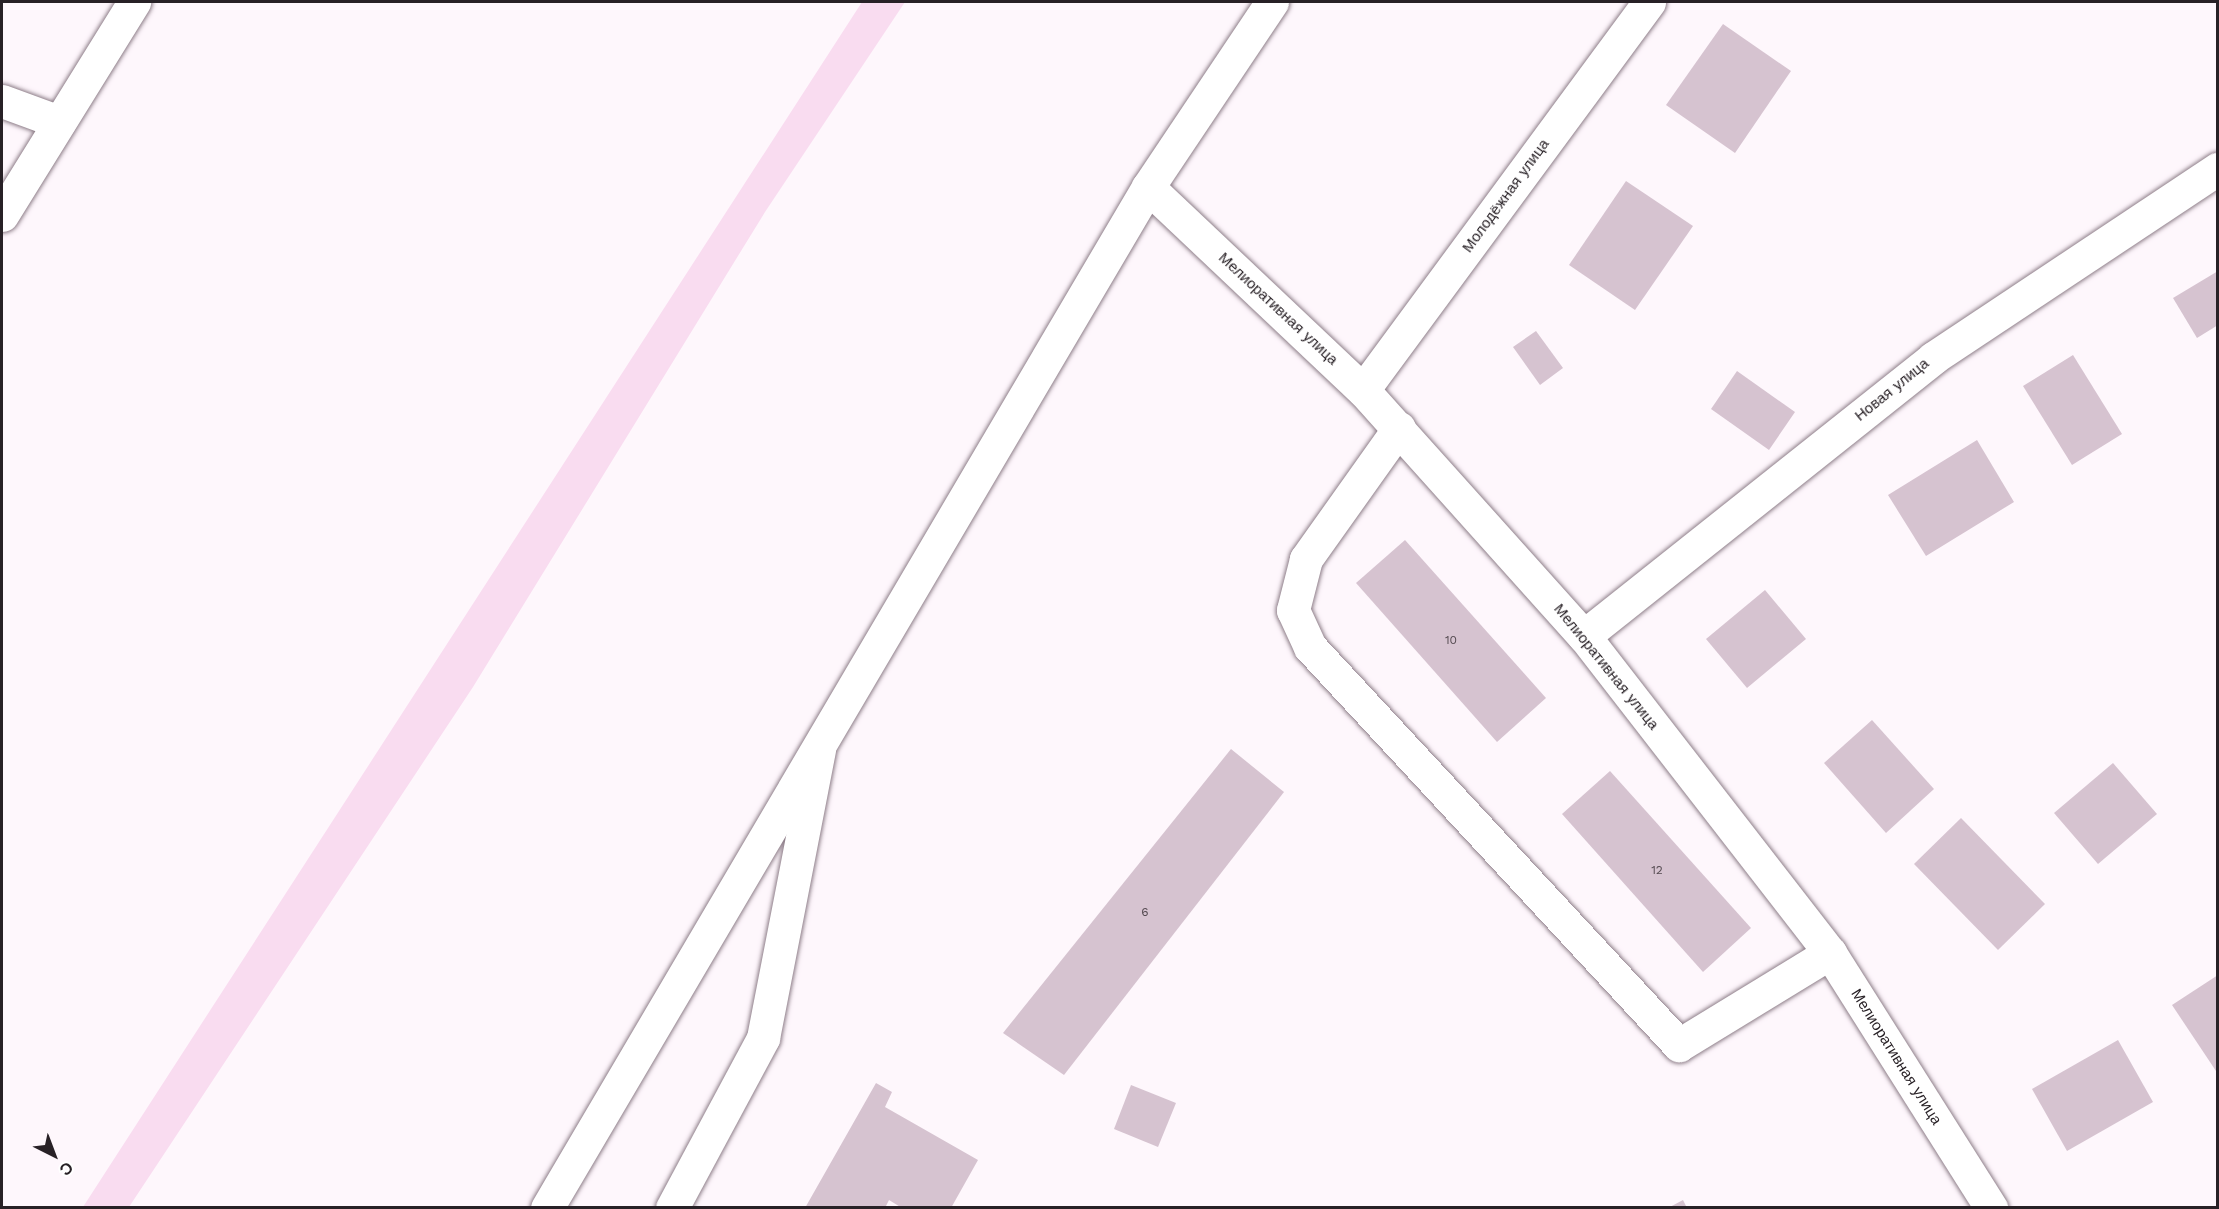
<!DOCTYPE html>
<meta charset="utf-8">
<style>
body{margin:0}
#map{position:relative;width:2219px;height:1209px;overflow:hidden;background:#fef7fc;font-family:"Work Sans",sans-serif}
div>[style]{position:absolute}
.green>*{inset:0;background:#f9dcf0}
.building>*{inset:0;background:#d6c3d0}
.roads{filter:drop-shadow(0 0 2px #8e7e89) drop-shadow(0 0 2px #8e7e89)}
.minor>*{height:33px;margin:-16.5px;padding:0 16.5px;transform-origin:16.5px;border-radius:16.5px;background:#fff}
.major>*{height:33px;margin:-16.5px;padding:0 16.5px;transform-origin:16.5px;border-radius:16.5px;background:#fff}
span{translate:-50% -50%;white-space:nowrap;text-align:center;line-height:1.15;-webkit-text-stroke:5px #fff;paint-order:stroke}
.number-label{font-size:12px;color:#544a50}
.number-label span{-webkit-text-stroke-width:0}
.street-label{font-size:15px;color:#282126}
.frame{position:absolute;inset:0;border:3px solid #282126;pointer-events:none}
.north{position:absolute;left:24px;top:1125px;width:60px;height:60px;-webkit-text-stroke:4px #fff;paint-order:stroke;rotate:138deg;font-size:16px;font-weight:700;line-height:24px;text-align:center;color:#282126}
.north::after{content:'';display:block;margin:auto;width:21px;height:27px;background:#282126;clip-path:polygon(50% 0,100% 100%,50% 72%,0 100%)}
</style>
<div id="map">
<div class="green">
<i style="clip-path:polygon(862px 2px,905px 2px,765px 212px,473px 687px,129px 1207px,83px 1207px)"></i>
</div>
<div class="building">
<i style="clip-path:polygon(1723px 24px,1791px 71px,1735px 153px,1666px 105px)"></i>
<i style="clip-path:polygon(1626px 181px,1693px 226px,1635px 310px,1569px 265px)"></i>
<i style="clip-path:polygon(2218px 271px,2218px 325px,2197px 338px,2173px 298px)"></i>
<i style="clip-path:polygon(1536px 331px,1563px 368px,1540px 385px,1513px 347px)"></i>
<i style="clip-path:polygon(2073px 355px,2122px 434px,2072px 465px,2023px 386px)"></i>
<i style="clip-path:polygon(1737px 371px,1795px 412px,1769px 450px,1711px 409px)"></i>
<i style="clip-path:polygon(1977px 440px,2014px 502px,1926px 556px,1888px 495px)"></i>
<i style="clip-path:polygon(1405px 540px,1546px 698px,1497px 742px,1356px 583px)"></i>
<i style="clip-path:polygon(1765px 590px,1806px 639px,1747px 688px,1706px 639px)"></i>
<i style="clip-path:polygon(1872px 720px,1934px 789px,1886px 833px,1824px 763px)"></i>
<i style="clip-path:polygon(1231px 749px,1284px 792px,1064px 1075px,1003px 1033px)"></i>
<i style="clip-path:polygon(2113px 763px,2157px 814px,2098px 864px,2054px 813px)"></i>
<i style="clip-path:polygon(1610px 771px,1751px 928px,1703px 972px,1562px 814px)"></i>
<i style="clip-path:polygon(1961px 818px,2045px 904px,1998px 950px,1914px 864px)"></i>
<i style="clip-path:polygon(2218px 975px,2218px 1070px,2216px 1071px,2172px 1005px)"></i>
<i style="clip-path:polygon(2118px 1040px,2153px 1102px,2067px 1151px,2032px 1089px)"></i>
<i style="clip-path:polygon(876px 1083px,892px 1092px,885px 1107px,978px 1160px,951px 1208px,902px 1208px,889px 1200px,885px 1208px,805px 1208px)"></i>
<i style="clip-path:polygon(1131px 1085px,1176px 1103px,1158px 1147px,1114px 1129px)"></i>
<i style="clip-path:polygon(1683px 1200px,1687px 1208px,1668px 1208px)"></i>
</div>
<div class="roads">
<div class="minor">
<i style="left:2px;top:101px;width:61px;rotate:20.2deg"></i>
<i style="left:1148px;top:187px;width:296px;rotate:43.4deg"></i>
<i style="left:1363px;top:390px;width:331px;rotate:48.1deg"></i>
<i style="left:1584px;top:636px;width:401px;rotate:52.2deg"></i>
<i style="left:1830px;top:953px;width:302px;rotate:57.7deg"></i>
<i style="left:2px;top:215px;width:251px;rotate:-58.2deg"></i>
<i style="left:1363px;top:390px;width:482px;rotate:-53.6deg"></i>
<i style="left:1399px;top:428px;width:161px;rotate:125.4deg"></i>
<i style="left:1306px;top:559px;width:53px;rotate:104.3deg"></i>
<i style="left:1293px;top:610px;width:41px;rotate:65.3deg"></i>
<i style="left:1310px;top:647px;width:543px;rotate:47.17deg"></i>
<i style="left:1679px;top:1045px;width:177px;rotate:-31.4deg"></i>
<i style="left:1584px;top:636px;width:446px;rotate:-38.5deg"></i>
<i style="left:1933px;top:358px;width:342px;rotate:-33.6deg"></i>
<i style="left:672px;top:1208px;width:193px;rotate:-61.8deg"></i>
<i style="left:763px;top:1038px;width:294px;rotate:-79deg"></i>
</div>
<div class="major">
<i style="left:547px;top:1208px;width:1185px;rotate:-59.52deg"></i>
<i style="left:1148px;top:187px;width:223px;rotate:-56.2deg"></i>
</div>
</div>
<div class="number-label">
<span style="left:1451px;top:641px">10</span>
<span style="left:1657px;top:871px">12</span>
<span style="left:1145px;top:913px">6</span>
</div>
<div class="street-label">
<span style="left:1506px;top:196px;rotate:-54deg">Молодёжная улица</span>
<span style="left:1278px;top:309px;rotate:43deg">Мелиоративная улица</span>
<span style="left:1892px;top:390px;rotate:-39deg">Новая улица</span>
<span style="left:1606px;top:667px;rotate:51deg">Мелиоративная улица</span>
<span style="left:1896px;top:1057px;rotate:58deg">Мелиоративная улица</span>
</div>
<div class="frame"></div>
<div class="north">С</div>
</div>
